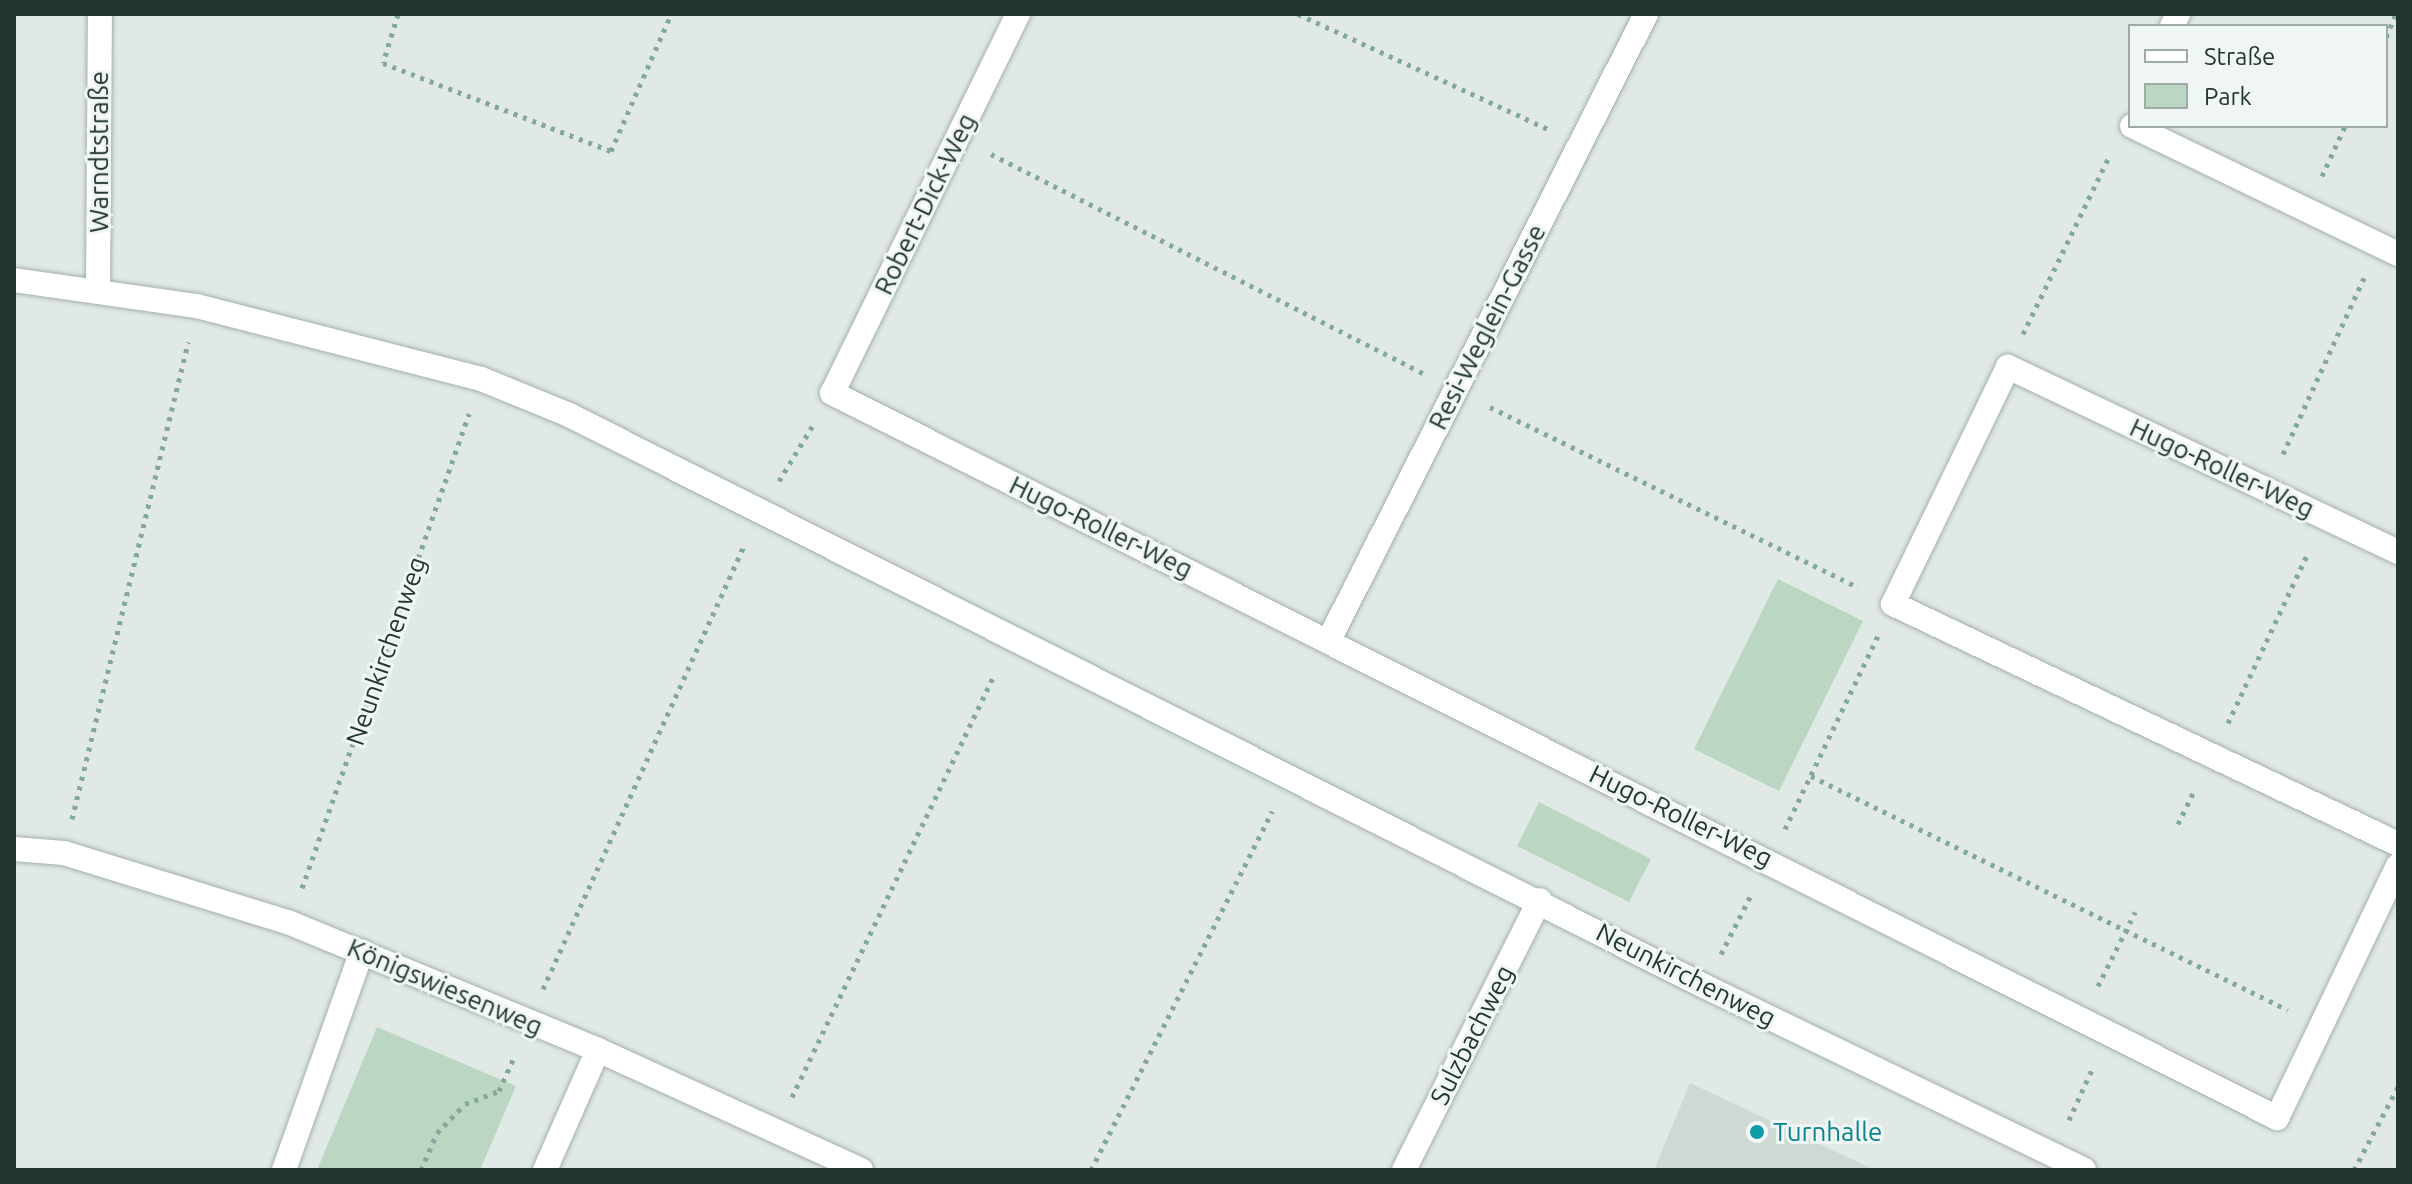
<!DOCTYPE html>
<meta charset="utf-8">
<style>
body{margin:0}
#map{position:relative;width:2412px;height:1184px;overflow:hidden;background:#e0e9e5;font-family:Ubuntu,sans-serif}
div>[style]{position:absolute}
.built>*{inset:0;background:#ced8d4}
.green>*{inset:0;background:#bbd7c3}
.path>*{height:5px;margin-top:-2.5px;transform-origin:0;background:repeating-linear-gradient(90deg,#84a89e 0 4px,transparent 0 10px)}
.roads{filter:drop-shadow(0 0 2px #a4b0ac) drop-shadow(0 0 2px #a4b0ac)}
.minor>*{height:24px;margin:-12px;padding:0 12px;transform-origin:12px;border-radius:12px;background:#fff}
.dots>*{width:22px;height:22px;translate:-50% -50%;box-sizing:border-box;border:4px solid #f0f6f3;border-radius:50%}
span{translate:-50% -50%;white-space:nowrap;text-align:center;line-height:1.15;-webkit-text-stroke:6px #f0f6f3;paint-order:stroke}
.street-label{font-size:26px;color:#233732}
.culture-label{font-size:26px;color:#0d838f}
.left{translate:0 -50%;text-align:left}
.frame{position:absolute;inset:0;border:16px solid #233732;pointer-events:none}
.legend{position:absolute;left:2128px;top:24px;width:260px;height:104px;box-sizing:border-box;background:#f0f6f3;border:2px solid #9eaaa6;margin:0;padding:10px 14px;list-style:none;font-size:24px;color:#233732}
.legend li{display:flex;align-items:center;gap:16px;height:40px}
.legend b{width:40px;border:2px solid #9eaaa6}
</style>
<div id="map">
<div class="built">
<i style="clip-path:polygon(1690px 1083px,1875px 1170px,1654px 1170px)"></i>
</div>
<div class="green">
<i style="clip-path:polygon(1778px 579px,1863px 621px,1779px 791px,1694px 749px)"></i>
<i style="clip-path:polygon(1539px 802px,1651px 859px,1629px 902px,1517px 846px)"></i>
<i style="clip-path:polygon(377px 1027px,516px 1086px,480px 1170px,317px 1170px)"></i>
</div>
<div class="path">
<i style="left:398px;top:14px;width:51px;rotate:107deg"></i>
<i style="left:383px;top:63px;width:244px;rotate:21.1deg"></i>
<i style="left:611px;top:151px;width:150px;rotate:-66.3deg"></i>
<i style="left:1298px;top:14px;width:275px;rotate:24.7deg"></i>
<i style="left:2386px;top:37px;width:25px;rotate:-67deg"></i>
<i style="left:991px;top:154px;width:486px;rotate:26.9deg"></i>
<i style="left:2322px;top:176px;width:55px;rotate:-65.3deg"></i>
<i style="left:2023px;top:334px;width:199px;rotate:-64.1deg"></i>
<i style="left:1490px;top:407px;width:410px;rotate:26.1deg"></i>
<i style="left:2283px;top:454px;width:194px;rotate:-65.3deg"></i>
<i style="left:779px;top:481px;width:66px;rotate:-58.7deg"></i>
<i style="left:2228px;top:723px;width:190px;rotate:-64.8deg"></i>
<i style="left:1811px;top:776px;width:531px;rotate:26.13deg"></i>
<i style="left:72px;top:819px;width:491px;rotate:-76.3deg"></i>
<i style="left:2178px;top:824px;width:39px;rotate:-64deg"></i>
<i style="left:1785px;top:829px;width:214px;rotate:-64.3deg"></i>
<i style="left:302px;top:888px;width:503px;rotate:-70.59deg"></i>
<i style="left:1721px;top:954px;width:66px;rotate:-63deg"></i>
<i style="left:2098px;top:986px;width:83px;rotate:-63.4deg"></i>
<i style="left:543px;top:989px;width:486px;rotate:-65.6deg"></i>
<i style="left:792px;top:1097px;width:470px;rotate:-64.4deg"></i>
<i style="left:2069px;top:1120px;width:58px;rotate:-65.6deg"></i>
<i style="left:421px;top:1170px;width:40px;rotate:-66.6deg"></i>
<i style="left:437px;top:1133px;width:40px;rotate:-46deg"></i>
<i style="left:465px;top:1104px;width:36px;rotate:-21deg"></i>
<i style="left:499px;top:1091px;width:37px;rotate:-66deg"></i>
<i style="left:1091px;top:1170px;width:402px;rotate:-63.2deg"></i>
<i style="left:2354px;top:1170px;width:94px;rotate:-62.1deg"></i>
</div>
<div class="roads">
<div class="minor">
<i style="left:1018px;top:14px;width:422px;rotate:116.1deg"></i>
<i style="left:832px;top:393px;width:1617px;rotate:26.64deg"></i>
<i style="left:2277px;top:1118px;width:280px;rotate:-64.4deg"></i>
<i style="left:2172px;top:26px;width:13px;rotate:-63deg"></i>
<i style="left:2132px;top:126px;width:295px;rotate:25.7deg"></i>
<i style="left:14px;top:280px;width:185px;rotate:8.1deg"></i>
<i style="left:197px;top:306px;width:293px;rotate:14.4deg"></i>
<i style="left:481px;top:379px;width:95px;rotate:22.2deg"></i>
<i style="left:569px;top:415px;width:1271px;rotate:26.71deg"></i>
<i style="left:1704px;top:986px;width:422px;rotate:25.8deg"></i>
<i style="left:98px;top:289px;width:275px;rotate:-89.6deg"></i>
<i style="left:2398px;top:552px;width:432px;rotate:-154.6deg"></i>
<i style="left:2008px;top:367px;width:263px;rotate:115.9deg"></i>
<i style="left:1893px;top:604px;width:559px;rotate:25.42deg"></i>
<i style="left:1329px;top:640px;width:702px;rotate:-63.14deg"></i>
<i style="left:14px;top:849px;width:50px;rotate:4.6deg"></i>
<i style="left:64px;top:853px;width:237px;rotate:17.2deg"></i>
<i style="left:290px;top:923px;width:333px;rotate:22.4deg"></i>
<i style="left:598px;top:1050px;width:289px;rotate:24.5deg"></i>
<i style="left:284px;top:1170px;width:232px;rotate:-70.4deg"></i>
<i style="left:545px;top:1170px;width:131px;rotate:-66.2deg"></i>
<i style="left:1404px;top:1170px;width:302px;rotate:-63.3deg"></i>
</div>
</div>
<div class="dots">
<i style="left:1757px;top:1132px;background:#0f9aa8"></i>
</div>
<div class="street-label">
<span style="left:99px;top:152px;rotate:-90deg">Warndtstraße</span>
<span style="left:925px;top:204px;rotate:-64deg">Robert-Dick-Weg</span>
<span style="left:1487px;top:327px;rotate:-63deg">Resi-Weglein-Gasse</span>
<span style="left:2222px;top:468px;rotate:25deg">Hugo-Roller-Weg</span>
<span style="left:1101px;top:527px;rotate:26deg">Hugo-Roller-Weg</span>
<span style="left:386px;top:651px;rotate:-71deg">Neunkirchenweg</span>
<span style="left:1681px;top:816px;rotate:26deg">Hugo-Roller-Weg</span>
<span style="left:1686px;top:975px;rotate:27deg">Neunkirchenweg</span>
<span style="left:445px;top:987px;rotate:23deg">Königswiesenweg</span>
<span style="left:1472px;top:1035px;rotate:-63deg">Sulzbachweg</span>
</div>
<div class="culture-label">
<span class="left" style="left:1773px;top:1132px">Turnhalle</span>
</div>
<div class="frame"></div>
<ul class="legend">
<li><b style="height:10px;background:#fff"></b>Straße</li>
<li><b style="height:22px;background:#bbd7c3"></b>Park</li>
</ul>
</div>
